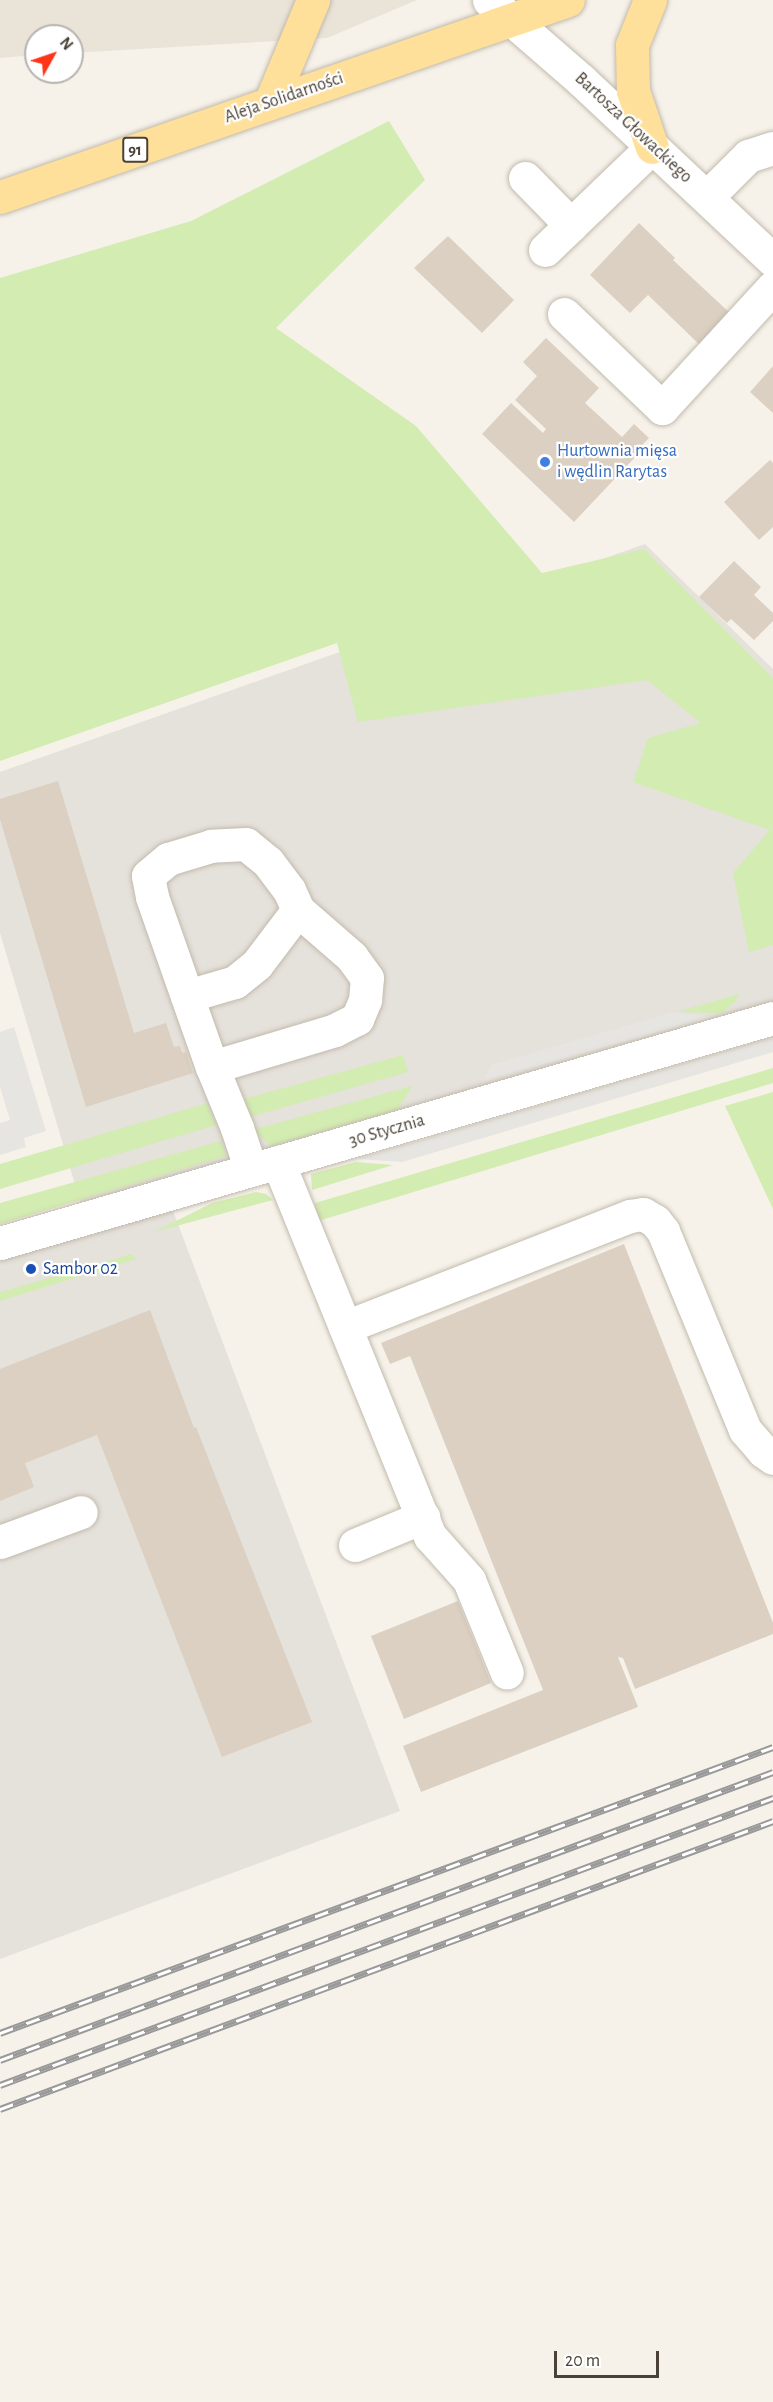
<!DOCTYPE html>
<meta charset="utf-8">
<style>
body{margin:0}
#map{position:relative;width:773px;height:2402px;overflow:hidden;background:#f6f2ea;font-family:"Alegreya Sans",sans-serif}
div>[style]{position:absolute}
.residential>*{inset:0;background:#eae4d8}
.industrial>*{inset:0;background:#e5e1db}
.green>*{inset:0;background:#d3ecb1}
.parking>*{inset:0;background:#e7e5e1}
.building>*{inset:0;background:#dbd0c1}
.roads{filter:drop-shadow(0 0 2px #c2baac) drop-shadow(0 0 2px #c2baac)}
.minor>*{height:33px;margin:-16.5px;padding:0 16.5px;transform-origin:16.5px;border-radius:16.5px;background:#fff}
.major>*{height:33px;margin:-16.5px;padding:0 16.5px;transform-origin:16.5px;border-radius:16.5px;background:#ffe09a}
.rail>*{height:7px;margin-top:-3.5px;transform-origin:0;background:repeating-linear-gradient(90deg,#fff 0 14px,#999 0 28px);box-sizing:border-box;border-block:2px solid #999}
.dots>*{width:16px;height:16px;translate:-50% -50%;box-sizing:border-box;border:3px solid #fff;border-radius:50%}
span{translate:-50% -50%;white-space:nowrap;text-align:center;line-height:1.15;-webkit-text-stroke:4.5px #fff;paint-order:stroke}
.shield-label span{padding:2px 4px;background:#fff;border:2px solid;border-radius:4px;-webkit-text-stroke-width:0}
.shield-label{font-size:16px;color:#4b4237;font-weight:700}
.street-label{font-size:18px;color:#4b4237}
.shop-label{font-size:18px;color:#366cbe}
.left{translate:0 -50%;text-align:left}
.transit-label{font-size:18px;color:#164399}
.north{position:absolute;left:24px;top:24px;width:60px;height:60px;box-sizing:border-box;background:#fff;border:2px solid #b7b3af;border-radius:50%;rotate:50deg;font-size:16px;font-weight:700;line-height:24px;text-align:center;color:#4b4237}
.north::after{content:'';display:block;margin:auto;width:21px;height:27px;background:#ff3518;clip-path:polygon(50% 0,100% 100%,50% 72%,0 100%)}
.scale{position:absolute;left:554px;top:2351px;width:105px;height:27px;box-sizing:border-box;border:3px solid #4b4237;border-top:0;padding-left:8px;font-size:18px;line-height:21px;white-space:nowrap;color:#4b4237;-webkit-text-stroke:4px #fff;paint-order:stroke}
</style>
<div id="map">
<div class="residential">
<i style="clip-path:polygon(0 0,417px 0,327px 38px,72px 53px,72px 36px,36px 36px,36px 55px,0 58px)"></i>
</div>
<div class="industrial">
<i style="clip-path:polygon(645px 544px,773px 669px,773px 1017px,167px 1195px,400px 1811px,0 1959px,0 1243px,85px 1218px,0 933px,0 772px)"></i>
</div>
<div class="green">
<i style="clip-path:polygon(389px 121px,425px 180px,276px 328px,416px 426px,542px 573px,644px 549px,773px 678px,773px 945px,749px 952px,733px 873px,770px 830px,633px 782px,648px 738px,701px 723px,647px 680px,358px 722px,337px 643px,0 761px,0 278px,191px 221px)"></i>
<i style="clip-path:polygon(739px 994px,736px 1001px,722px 1013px,677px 1012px)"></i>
<i style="clip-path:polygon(403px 1055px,408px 1072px,250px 1117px,244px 1099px)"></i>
<i style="clip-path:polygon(773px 1068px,773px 1083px,318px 1221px,315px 1203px)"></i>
<i style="clip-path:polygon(412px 1086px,398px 1110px,272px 1146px,252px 1130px)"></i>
<i style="clip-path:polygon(773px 1092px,773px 1209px,725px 1106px)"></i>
<i style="clip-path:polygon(208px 1103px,216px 1125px,0 1189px,0 1164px)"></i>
<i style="clip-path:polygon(221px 1141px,226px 1156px,0 1224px,0 1203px)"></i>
<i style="clip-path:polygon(356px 1162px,393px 1165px,312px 1190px,311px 1174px)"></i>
<i style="clip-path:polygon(256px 1192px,266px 1194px,273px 1200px,154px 1232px,212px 1203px)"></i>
<i style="clip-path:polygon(132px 1254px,136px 1259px,0 1301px,0 1292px)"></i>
</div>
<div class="parking">
<i style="clip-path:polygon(674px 1012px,714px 1017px,484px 1080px,491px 1065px)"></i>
<i style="clip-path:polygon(14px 1027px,46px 1131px,24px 1138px,26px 1147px,0 1155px,0 1123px,10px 1120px,0 1087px,0 1032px)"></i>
<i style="clip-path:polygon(773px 1037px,773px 1052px,402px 1162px,357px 1159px)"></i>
</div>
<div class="building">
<i style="clip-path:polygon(639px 223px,675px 258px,673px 260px,732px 315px,702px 347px,648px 295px,630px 313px,590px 275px)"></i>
<i style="clip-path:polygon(448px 236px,514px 300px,482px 333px,414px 268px)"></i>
<i style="clip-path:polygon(546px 338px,599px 388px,585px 403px,622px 437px,634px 424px,649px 438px,637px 450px,639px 453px,574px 522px,482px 434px,511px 403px,543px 433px,546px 429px,515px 400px,537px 376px,523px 362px)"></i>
<i style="clip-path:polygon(773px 366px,773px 413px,750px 392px)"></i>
<i style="clip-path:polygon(770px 460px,773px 463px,773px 527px,759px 540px,724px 502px)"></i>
<i style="clip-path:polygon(734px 561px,761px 587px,754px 595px,773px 613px,773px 621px,754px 640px,731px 619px,727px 623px,699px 597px)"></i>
<i style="clip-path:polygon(58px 781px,134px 1033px,166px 1023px,174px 1047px,180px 1046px,182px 1053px,186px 1052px,193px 1073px,86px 1107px,0 819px,0 799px)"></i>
<i style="clip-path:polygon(624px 1244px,764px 1600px,773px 1623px,773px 1634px,635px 1689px,623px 1658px,618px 1657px,638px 1707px,421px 1792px,403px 1746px,543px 1690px,410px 1356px,390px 1364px,381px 1343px)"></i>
<i style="clip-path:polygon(150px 1310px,194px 1428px,196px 1427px,312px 1722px,222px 1757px,97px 1435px,25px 1463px,34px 1487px,0 1501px,0 1369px)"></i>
<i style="clip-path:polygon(458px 1601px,491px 1683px,404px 1719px,371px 1636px)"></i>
</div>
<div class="roads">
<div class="minor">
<i style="left:489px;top:0;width:122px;rotate:41deg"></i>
<i style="left:581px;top:80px;width:263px;rotate:43.2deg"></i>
<i style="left:525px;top:178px;width:66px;rotate:45.6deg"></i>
<i style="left:707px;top:197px;width:58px;rotate:-45deg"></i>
<i style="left:748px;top:156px;width:26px;rotate:-18deg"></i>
<i style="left:545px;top:250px;width:149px;rotate:-43.9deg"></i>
<i style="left:564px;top:314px;width:136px;rotate:43.8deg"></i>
<i style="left:662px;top:408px;width:164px;rotate:-47.5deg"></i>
<i style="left:187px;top:996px;width:50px;rotate:-16.3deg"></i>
<i style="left:235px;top:982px;width:28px;rotate:-39deg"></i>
<i style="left:257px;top:964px;width:68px;rotate:-52.8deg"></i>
<i style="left:298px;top:910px;width:22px;rotate:-114deg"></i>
<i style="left:289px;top:890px;width:35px;rotate:-127deg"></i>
<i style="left:268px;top:862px;width:28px;rotate:-141deg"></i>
<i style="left:246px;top:844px;width:35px;rotate:177deg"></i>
<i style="left:211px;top:846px;width:45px;rotate:163.2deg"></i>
<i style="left:168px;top:859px;width:26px;rotate:140deg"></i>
<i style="left:148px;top:876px;width:21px;rotate:79deg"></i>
<i style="left:152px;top:897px;width:180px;rotate:70.6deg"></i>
<i style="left:212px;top:1067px;width:66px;rotate:67.7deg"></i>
<i style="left:237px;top:1128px;width:44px;rotate:71.6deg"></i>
<i style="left:212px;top:1067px;width:128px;rotate:-16.7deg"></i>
<i style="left:335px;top:1030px;width:25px;rotate:-27deg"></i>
<i style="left:357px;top:1019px;width:21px;rotate:-67deg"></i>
<i style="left:365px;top:1000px;width:22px;rotate:-85deg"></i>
<i style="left:367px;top:978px;width:26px;rotate:-126deg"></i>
<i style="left:352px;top:957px;width:72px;rotate:-139deg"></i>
<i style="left:278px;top:1162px;width:404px;rotate:67.9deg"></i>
<i style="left:430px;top:1536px;width:59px;rotate:48.4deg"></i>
<i style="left:469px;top:1580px;width:100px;rotate:67.8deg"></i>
<i style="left:0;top:1243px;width:805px;rotate:-16.23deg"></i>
<i style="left:345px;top:1327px;width:306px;rotate:-21.3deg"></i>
<i style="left:630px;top:1216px;width:13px;rotate:-9deg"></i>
<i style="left:643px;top:1214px;width:14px;rotate:30deg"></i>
<i style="left:655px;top:1221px;width:13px;rotate:51deg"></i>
<i style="left:663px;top:1231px;width:215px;rotate:67.6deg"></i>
<i style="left:745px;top:1430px;width:28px;rotate:49deg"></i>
<i style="left:763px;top:1451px;width:12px;rotate:35deg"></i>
<i style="left:0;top:1542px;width:86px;rotate:-20.3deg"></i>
<i style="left:355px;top:1545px;width:74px;rotate:-22.4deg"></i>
</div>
<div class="major">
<i style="left:650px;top:0;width:48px;rotate:111.8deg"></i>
<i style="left:632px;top:45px;width:46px;rotate:88.8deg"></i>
<i style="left:633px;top:91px;width:59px;rotate:71.3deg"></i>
<i style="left:270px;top:103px;width:112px;rotate:-67.3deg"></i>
<i style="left:0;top:197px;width:601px;rotate:-19.13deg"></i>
</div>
</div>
<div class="rail">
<i style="left:0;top:2033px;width:824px;rotate:-20.3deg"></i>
<i style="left:0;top:2060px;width:825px;rotate:-20.43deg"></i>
<i style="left:0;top:2085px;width:825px;rotate:-20.37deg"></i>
<i style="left:0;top:2109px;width:825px;rotate:-20.43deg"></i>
</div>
<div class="dots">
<i style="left:545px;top:462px;background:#3f7fe0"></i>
<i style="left:31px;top:1269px;background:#1a4fb4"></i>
</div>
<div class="shield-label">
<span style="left:135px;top:150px">91</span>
</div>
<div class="street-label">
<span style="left:284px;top:98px;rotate:-19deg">Aleja Solidarności</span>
<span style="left:633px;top:128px;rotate:43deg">Bartosza Głowackiego</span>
<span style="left:387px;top:1131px;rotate:-16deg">30 Stycznia</span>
</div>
<div class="shop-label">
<span class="left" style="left:557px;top:462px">Hurtownia mięsa<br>i wędlin Rarytas</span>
</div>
<div class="transit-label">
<span class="left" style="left:43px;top:1269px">Sambor 02</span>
</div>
<div class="north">N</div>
<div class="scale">20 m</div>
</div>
